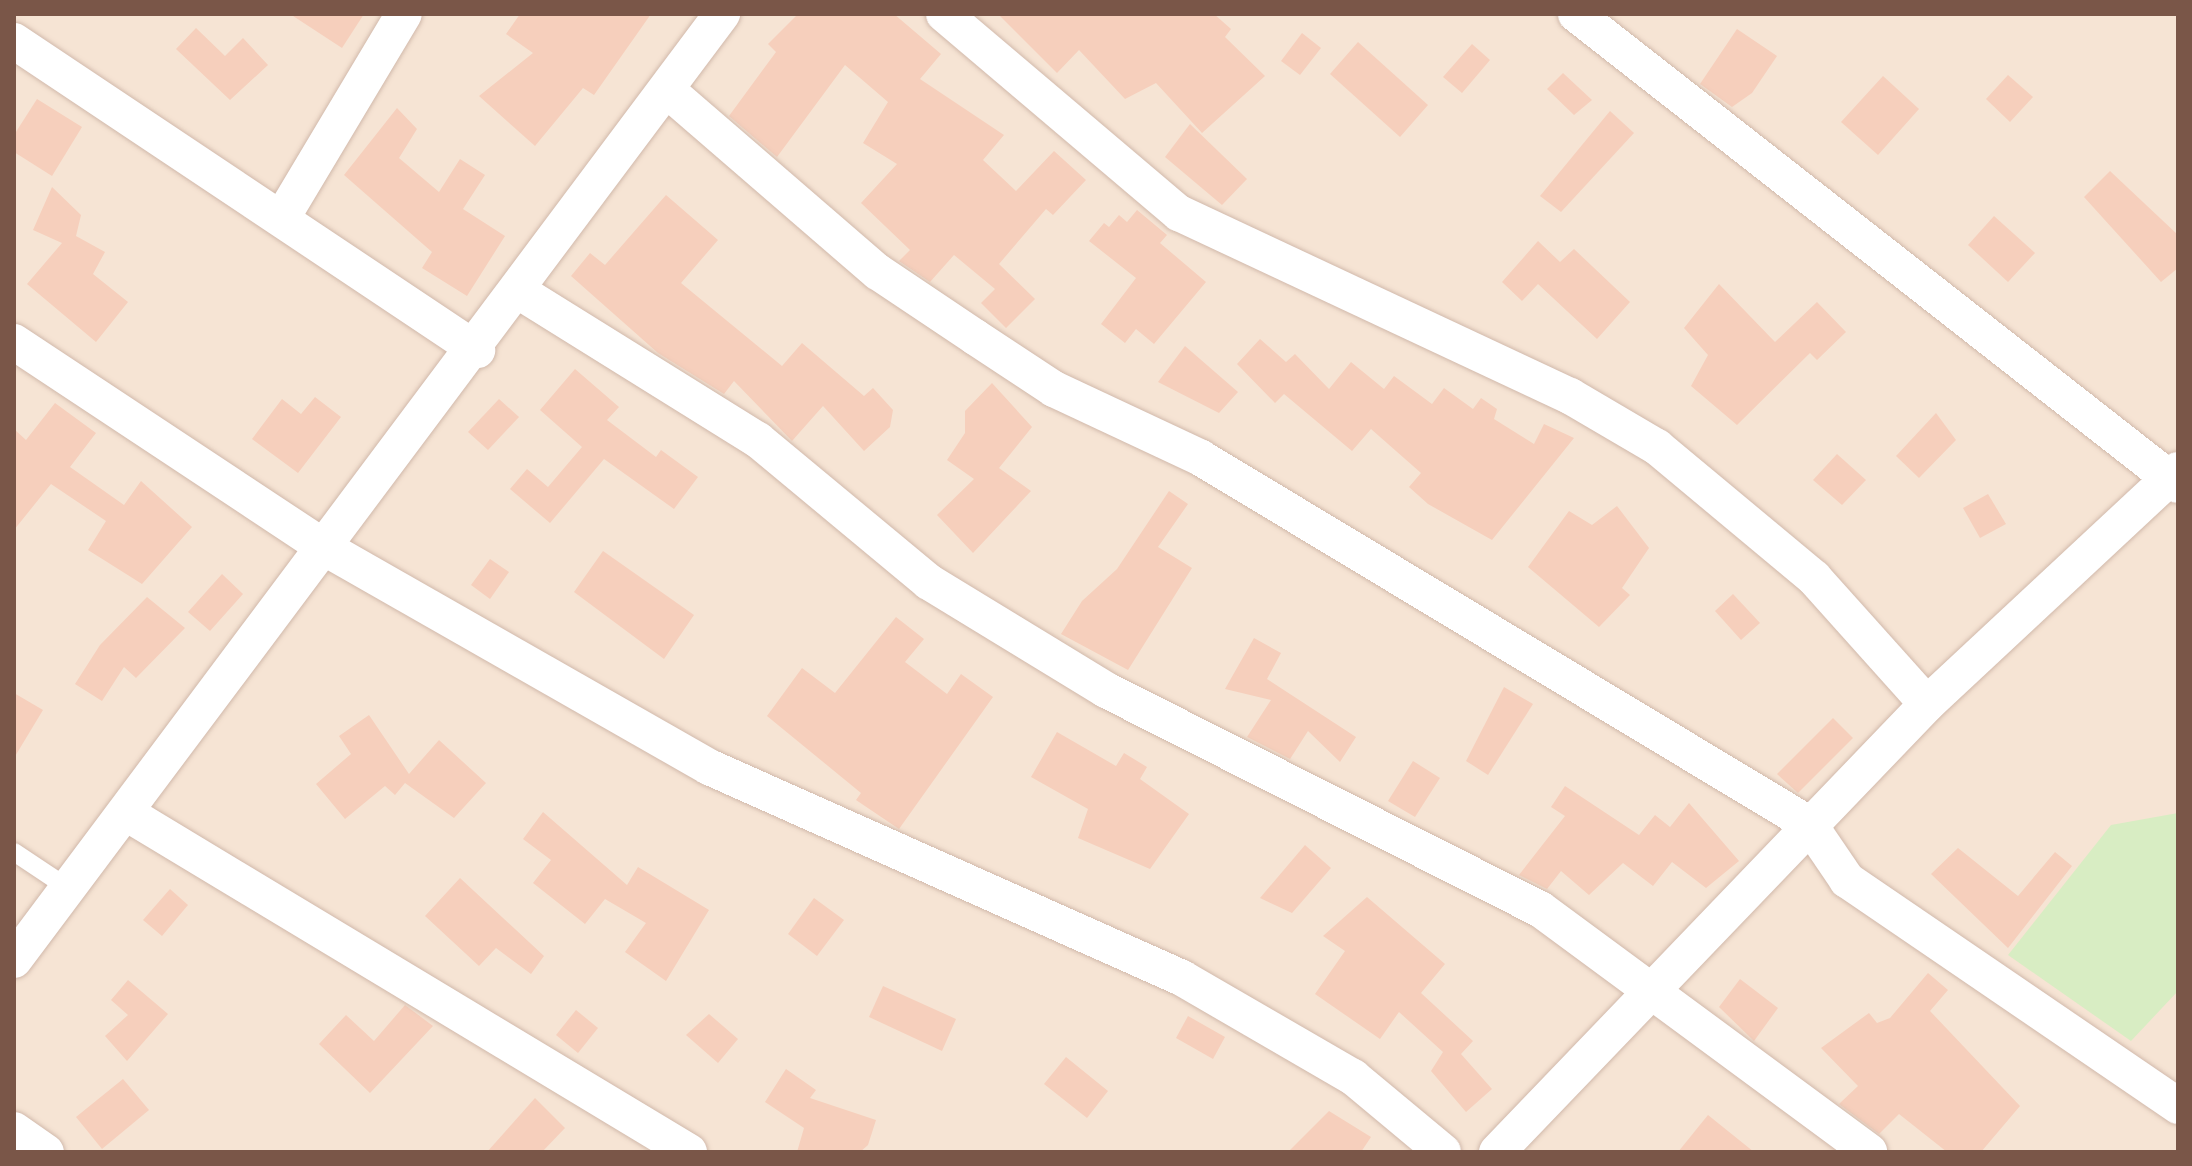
<!DOCTYPE html>
<style>
body{margin:0}
#map{position:relative;width:2192px;height:1166px;overflow:hidden;background:#fef3e7;font-family:"Sofia Sans Condensed",sans-serif}
div>[style]{position:absolute}
.residential>*{inset:0;background:#f6e4d4}
.green>*{inset:0;background:#d8edc3}
.building>*{inset:0;background:#f6cfbc}
.roads{filter:drop-shadow(0 0 2px #d1b9ab) drop-shadow(0 0 2px #d1b9ab)}
.lane>*{height:18px;margin:-9px;padding:0 9px;transform-origin:9px;border-radius:9px;background:#fff}
.street>*{height:36px;margin:-18px;padding:0 18px;transform-origin:18px;border-radius:18px;background:#fff}
span{translate:-50% -50%;white-space:nowrap;text-align:center;line-height:1.15;-webkit-text-stroke:6px #fff7ef;paint-order:stroke}
.frame{position:absolute;inset:0;border:16px solid #7a5648;pointer-events:none}
</style>
<div id="map">
<div class="residential">
<i style="clip-path:polygon(14px 14px,2178px 14px,2178px 1152px,14px 1152px)"></i>
</div>
<div class="green">
<i style="clip-path:polygon(2178px 813px,2178px 991px,2131px 1041px,2008px 955px,2111px 825px)"></i>
</div>
<div class="building">
<i style="clip-path:polygon(290px 14px,364px 14px,342px 48px)"></i>
<i style="clip-path:polygon(520px 14px,651px 14px,594px 95px,583px 88px,535px 146px,479px 96px,533px 53px,506px 34px)"></i>
<i style="clip-path:polygon(798px 14px,894px 14px,941px 54px,920px 79px,1004px 135px,983px 160px,1016px 191px,1054px 151px,1086px 180px,1053px 215px,1046px 209px,999px 264px,1035px 299px,1006px 328px,981px 303px,995px 289px,954px 255px,930px 282px,899px 261px,910px 250px,861px 203px,897px 164px,863px 143px,888px 102px,845px 65px,777px 157px,729px 116px,776px 52px,768px 44px)"></i>
<i style="clip-path:polygon(998px 14px,1214px 14px,1231px 29px,1225px 37px,1265px 76px,1202px 133px,1156px 83px,1125px 99px,1079px 50px,1057px 73px)"></i>
<i style="clip-path:polygon(196px 28px,225px 56px,243px 38px,268px 65px,230px 100px,176px 49px)"></i>
<i style="clip-path:polygon(1737px 29px,1777px 56px,1752px 93px,1732px 107px,1700px 84px)"></i>
<i style="clip-path:polygon(1302px 33px,1321px 48px,1300px 75px,1281px 61px)"></i>
<i style="clip-path:polygon(1358px 42px,1428px 105px,1400px 137px,1330px 74px)"></i>
<i style="clip-path:polygon(1472px 44px,1490px 60px,1462px 93px,1443px 77px)"></i>
<i style="clip-path:polygon(1563px 73px,1592px 100px,1574px 115px,1547px 89px)"></i>
<i style="clip-path:polygon(2008px 75px,2033px 97px,2010px 122px,1986px 99px)"></i>
<i style="clip-path:polygon(1883px 76px,1919px 109px,1878px 155px,1841px 122px)"></i>
<i style="clip-path:polygon(37px 99px,82px 127px,52px 176px,14px 152px,14px 135px)"></i>
<i style="clip-path:polygon(397px 108px,417px 129px,399px 158px,439px 192px,460px 159px,485px 175px,463px 209px,505px 236px,467px 296px,422px 268px,432px 252px,344px 175px)"></i>
<i style="clip-path:polygon(1610px 111px,1634px 133px,1561px 212px,1540px 196px)"></i>
<i style="clip-path:polygon(1190px 124px,1247px 179px,1222px 205px,1165px 157px)"></i>
<i style="clip-path:polygon(2110px 171px,2178px 235px,2178px 268px,2161px 282px,2084px 197px)"></i>
<i style="clip-path:polygon(52px 187px,81px 215px,76px 236px,105px 252px,93px 274px,128px 302px,96px 342px,27px 284px,62px 243px,33px 230px)"></i>
<i style="clip-path:polygon(666px 195px,718px 240px,681px 283px,782px 366px,802px 343px,864px 396px,873px 388px,893px 410px,890px 427px,864px 451px,823px 406px,792px 441px,734px 381px,724px 394px,658px 353px,571px 276px,590px 253px,605px 265px)"></i>
<i style="clip-path:polygon(1137px 210px,1167px 235px,1160px 243px,1206px 282px,1154px 344px,1136px 329px,1125px 343px,1101px 324px,1136px 278px,1089px 241px,1104px 223px,1109px 227px,1119px 215px,1127px 222px)"></i>
<i style="clip-path:polygon(1994px 216px,2035px 253px,2008px 282px,1968px 245px)"></i>
<i style="clip-path:polygon(1538px 241px,1560px 262px,1574px 249px,1630px 302px,1597px 339px,1538px 284px,1522px 301px,1502px 282px)"></i>
<i style="clip-path:polygon(1719px 284px,1775px 342px,1817px 302px,1846px 332px,1817px 360px,1810px 353px,1737px 425px,1691px 386px,1708px 355px,1684px 328px)"></i>
<i style="clip-path:polygon(1260px 339px,1286px 362px,1295px 354px,1329px 389px,1351px 362px,1384px 389px,1394px 376px,1432px 404px,1444px 388px,1473px 409px,1481px 398px,1497px 409px,1494px 419px,1534px 444px,1544px 424px,1574px 438px,1492px 540px,1428px 504px,1409px 487px,1421px 473px,1371px 429px,1352px 451px,1284px 394px,1275px 403px,1237px 364px)"></i>
<i style="clip-path:polygon(1185px 346px,1238px 392px,1219px 413px,1158px 382px)"></i>
<i style="clip-path:polygon(575px 369px,619px 407px,607px 420px,656px 457px,661px 450px,698px 477px,674px 509px,604px 459px,550px 523px,510px 489px,527px 469px,548px 487px,582px 447px,540px 410px)"></i>
<i style="clip-path:polygon(992px 383px,1032px 427px,999px 468px,1031px 491px,973px 553px,937px 515px,974px 479px,947px 460px,965px 433px,965px 411px)"></i>
<i style="clip-path:polygon(315px 397px,341px 417px,298px 473px,252px 439px,282px 399px,301px 414px)"></i>
<i style="clip-path:polygon(499px 399px,519px 417px,488px 450px,468px 432px)"></i>
<i style="clip-path:polygon(55px 403px,96px 433px,70px 467px,124px 505px,141px 481px,192px 527px,142px 584px,88px 550px,106px 521px,51px 484px,14px 530px,14px 429px,26px 440px)"></i>
<i style="clip-path:polygon(1936px 413px,1956px 440px,1919px 478px,1896px 456px)"></i>
<i style="clip-path:polygon(1837px 454px,1866px 480px,1842px 505px,1813px 480px)"></i>
<i style="clip-path:polygon(1169px 491px,1188px 504px,1158px 547px,1192px 568px,1128px 670px,1061px 634px,1082px 601px,1117px 569px)"></i>
<i style="clip-path:polygon(1988px 494px,2006px 524px,1980px 538px,1963px 508px)"></i>
<i style="clip-path:polygon(1617px 506px,1649px 548px,1622px 588px,1630px 595px,1599px 627px,1528px 567px,1569px 511px,1592px 525px)"></i>
<i style="clip-path:polygon(603px 551px,694px 615px,664px 659px,574px 592px)"></i>
<i style="clip-path:polygon(490px 559px,509px 572px,490px 599px,471px 585px)"></i>
<i style="clip-path:polygon(222px 574px,243px 594px,210px 631px,188px 612px)"></i>
<i style="clip-path:polygon(1733px 594px,1760px 623px,1741px 640px,1715px 611px)"></i>
<i style="clip-path:polygon(147px 597px,185px 628px,136px 678px,124px 667px,102px 701px,75px 684px,100px 645px)"></i>
<i style="clip-path:polygon(896px 617px,924px 639px,905px 662px,947px 694px,961px 674px,993px 697px,899px 829px,856px 800px,861px 793px,767px 716px,802px 668px,835px 693px)"></i>
<i style="clip-path:polygon(1254px 638px,1281px 653px,1267px 679px,1356px 737px,1340px 762px,1308px 731px,1290px 759px,1247px 737px,1271px 700px,1225px 689px)"></i>
<i style="clip-path:polygon(1504px 687px,1533px 704px,1488px 775px,1466px 761px)"></i>
<i style="clip-path:polygon(14px 693px,43px 710px,14px 758px)"></i>
<i style="clip-path:polygon(369px 715px,409px 774px,439px 740px,486px 783px,454px 818px,405px 783px,395px 795px,385px 786px,345px 819px,316px 784px,351px 754px,339px 736px)"></i>
<i style="clip-path:polygon(1833px 718px,1853px 738px,1798px 793px,1777px 774px)"></i>
<i style="clip-path:polygon(1057px 732px,1116px 766px,1124px 753px,1147px 767px,1140px 779px,1189px 814px,1150px 869px,1078px 838px,1088px 809px,1031px 777px)"></i>
<i style="clip-path:polygon(1413px 761px,1440px 778px,1415px 817px,1388px 801px)"></i>
<i style="clip-path:polygon(1565px 786px,1639px 835px,1655px 815px,1670px 827px,1689px 803px,1739px 861px,1706px 888px,1672px 862px,1653px 886px,1623px 863px,1589px 895px,1561px 871px,1547px 889px,1519px 875px,1565px 816px,1551px 807px)"></i>
<i style="clip-path:polygon(543px 812px,627px 885px,638px 867px,709px 910px,666px 981px,625px 952px,646px 923px,605px 899px,585px 924px,533px 883px,551px 860px,523px 839px)"></i>
<i style="clip-path:polygon(1305px 845px,1331px 868px,1292px 913px,1260px 898px)"></i>
<i style="clip-path:polygon(1958px 848px,2018px 896px,2055px 852px,2072px 866px,2008px 948px,1931px 874px)"></i>
<i style="clip-path:polygon(460px 878px,544px 956px,531px 974px,496px 948px,479px 966px,425px 916px)"></i>
<i style="clip-path:polygon(170px 889px,188px 905px,162px 936px,143px 920px)"></i>
<i style="clip-path:polygon(1367px 897px,1445px 964px,1421px 993px,1473px 1041px,1461px 1054px,1492px 1089px,1466px 1112px,1431px 1071px,1443px 1052px,1399px 1012px,1380px 1039px,1315px 994px,1345px 951px,1323px 936px)"></i>
<i style="clip-path:polygon(814px 898px,844px 920px,817px 956px,788px 934px)"></i>
<i style="clip-path:polygon(1928px 973px,1948px 990px,1930px 1011px,2020px 1106px,1981px 1152px,1947px 1152px,1899px 1114px,1879px 1134px,1839px 1104px,1858px 1086px,1821px 1048px,1869px 1013px,1877px 1023px,1890px 1018px)"></i>
<i style="clip-path:polygon(1740px 979px,1778px 1008px,1754px 1041px,1719px 1007px)"></i>
<i style="clip-path:polygon(128px 980px,168px 1014px,127px 1061px,105px 1036px,128px 1015px,111px 1000px)"></i>
<i style="clip-path:polygon(883px 986px,956px 1019px,942px 1051px,869px 1017px)"></i>
<i style="clip-path:polygon(405px 1005px,433px 1026px,370px 1093px,319px 1044px,346px 1015px,374px 1041px)"></i>
<i style="clip-path:polygon(576px 1010px,598px 1028px,578px 1053px,556px 1035px)"></i>
<i style="clip-path:polygon(709px 1014px,738px 1039px,718px 1063px,686px 1035px)"></i>
<i style="clip-path:polygon(1188px 1016px,1225px 1037px,1213px 1059px,1176px 1038px)"></i>
<i style="clip-path:polygon(1066px 1057px,1108px 1091px,1087px 1118px,1044px 1084px)"></i>
<i style="clip-path:polygon(786px 1069px,816px 1090px,810px 1098px,876px 1120px,868px 1145px,860px 1152px,797px 1152px,804px 1128px,765px 1102px)"></i>
<i style="clip-path:polygon(123px 1079px,149px 1110px,102px 1149px,76px 1117px)"></i>
<i style="clip-path:polygon(535px 1098px,565px 1128px,542px 1152px,487px 1152px)"></i>
<i style="clip-path:polygon(1329px 1111px,1371px 1137px,1361px 1152px,1288px 1152px)"></i>
<i style="clip-path:polygon(1708px 1115px,1754px 1152px,1678px 1152px)"></i>
</div>
<div class="roads">
<div class="lane">
<i style="left:14px;top:852px;width:69px;rotate:33.7deg"></i>
</div>
<div class="street">
<i style="left:944px;top:14px;width:308px;rotate:40.3deg"></i>
<i style="left:1179px;top:213px;width:432px;rotate:25.1deg"></i>
<i style="left:1570px;top:396px;width:101px;rotate:30.4deg"></i>
<i style="left:1657px;top:447px;width:204px;rotate:39.8deg"></i>
<i style="left:1814px;top:578px;width:169px;rotate:48.1deg"></i>
<i style="left:1576px;top:14px;width:764px;rotate:38.04deg"></i>
<i style="left:14px;top:41px;width:557px;rotate:33.72deg"></i>
<i style="left:668px;top:91px;width:277px;rotate:40.8deg"></i>
<i style="left:878px;top:272px;width:117px;rotate:33.8deg"></i>
<i style="left:975px;top:337px;width:95px;rotate:33.4deg"></i>
<i style="left:1054px;top:389px;width:162px;rotate:25.1deg"></i>
<i style="left:1201px;top:458px;width:710px;rotate:31.05deg"></i>
<i style="left:1809px;top:824px;width:68px;rotate:55.8deg"></i>
<i style="left:1847px;top:880px;width:401px;rotate:34.3deg"></i>
<i style="left:283px;top:216px;width:235px;rotate:-59.1deg"></i>
<i style="left:520px;top:292px;width:280px;rotate:31.9deg"></i>
<i style="left:758px;top:440px;width:222px;rotate:39.7deg"></i>
<i style="left:929px;top:582px;width:207px;rotate:31.4deg"></i>
<i style="left:1106px;top:690px;width:486px;rotate:26.8deg"></i>
<i style="left:1540px;top:909px;width:409px;rotate:36.4deg"></i>
<i style="left:14px;top:342px;width:373px;rotate:33.5deg"></i>
<i style="left:325px;top:548px;width:442px;rotate:29.7deg"></i>
<i style="left:709px;top:767px;width:518px;rotate:24.04deg"></i>
<i style="left:1182px;top:978px;width:198px;rotate:30.1deg"></i>
<i style="left:1353px;top:1077px;width:117px;rotate:39.8deg"></i>
<i style="left:128px;top:814px;width:655px;rotate:31.07deg"></i>
<i style="left:14px;top:960px;width:1182px;rotate:-53.19deg"></i>
<i style="left:14px;top:1130px;width:39px;rotate:35deg"></i>
<i style="left:1497px;top:1152px;width:621px;rotate:-46.17deg"></i>
<i style="left:1927px;top:704px;width:343px;rotate:-43deg"></i>
</div>
</div>
<div class="frame"></div>
</div>
